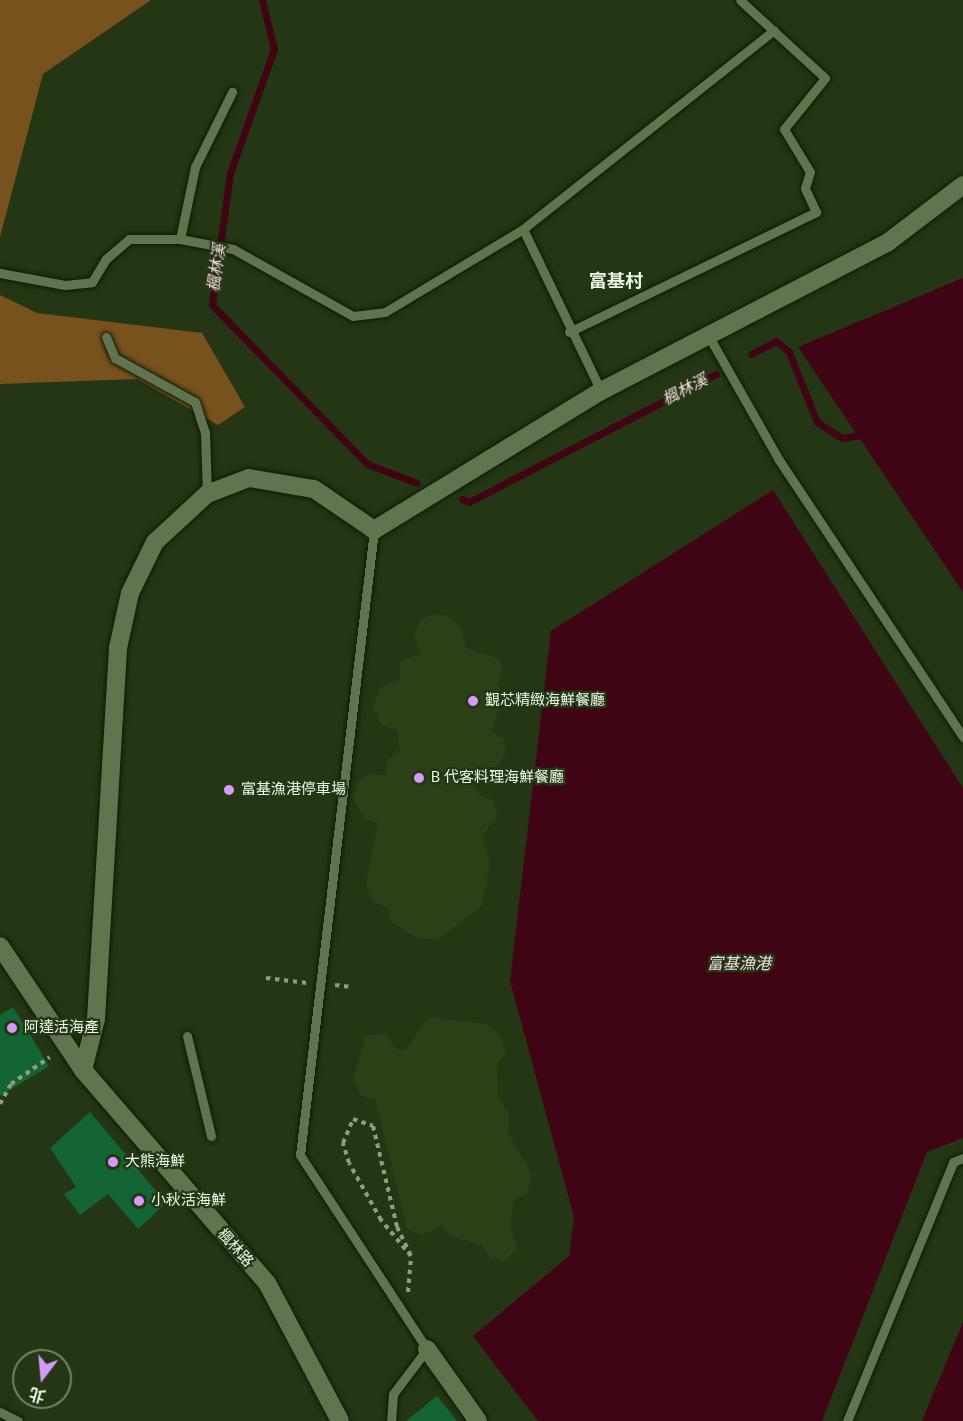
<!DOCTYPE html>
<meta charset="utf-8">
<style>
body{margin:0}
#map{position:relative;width:963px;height:1421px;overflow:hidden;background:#253615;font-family:"DM Sans","Noto Sans TC",sans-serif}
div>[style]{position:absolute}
.built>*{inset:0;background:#2c4018}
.green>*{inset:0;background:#77521d}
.water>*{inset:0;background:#3f0514}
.stream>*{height:7px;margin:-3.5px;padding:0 3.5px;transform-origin:3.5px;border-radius:3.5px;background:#3f0514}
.building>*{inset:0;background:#136534}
.path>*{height:4px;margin-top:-2px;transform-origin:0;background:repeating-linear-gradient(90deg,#8f9d83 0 4.5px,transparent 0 9px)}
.roads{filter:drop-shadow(0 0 2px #0d1d00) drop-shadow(0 0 2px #0d1d00)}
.lane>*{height:9px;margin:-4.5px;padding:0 4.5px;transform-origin:4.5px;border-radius:4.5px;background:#607450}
.street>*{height:18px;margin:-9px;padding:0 9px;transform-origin:9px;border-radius:9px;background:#607450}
.dots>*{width:16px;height:16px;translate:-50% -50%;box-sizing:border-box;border:3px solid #253615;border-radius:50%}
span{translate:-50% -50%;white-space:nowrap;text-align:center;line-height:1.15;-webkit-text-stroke:4.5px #253615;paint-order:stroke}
.poi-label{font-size:15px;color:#ecf8e4}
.left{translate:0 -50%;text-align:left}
.street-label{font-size:15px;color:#ecf8e4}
.water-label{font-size:16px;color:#f4dbdd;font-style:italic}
.quarter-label{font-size:18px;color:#ecf8e4;font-weight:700}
.north{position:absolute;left:12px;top:1349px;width:60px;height:60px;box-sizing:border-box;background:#253615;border:2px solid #758468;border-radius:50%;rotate:196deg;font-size:16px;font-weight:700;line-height:24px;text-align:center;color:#ecf8e4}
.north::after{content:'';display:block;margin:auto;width:21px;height:27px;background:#d69bfa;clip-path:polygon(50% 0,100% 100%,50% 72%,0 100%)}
</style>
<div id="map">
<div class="built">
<i style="clip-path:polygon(436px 614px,449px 616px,461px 627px,466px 648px,499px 659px,503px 670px,497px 683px,503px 696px,491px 732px,503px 738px,506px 753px,496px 767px,485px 767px,471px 780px,480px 795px,494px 801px,497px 815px,482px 837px,490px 863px,482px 906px,437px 940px,416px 937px,392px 923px,388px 908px,372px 901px,366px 885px,378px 823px,366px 820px,353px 799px,357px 783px,370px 774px,385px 775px,388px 759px,400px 752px,397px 730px,381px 724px,373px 705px,381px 687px,400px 680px,400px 661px,421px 654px,414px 637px,417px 628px,423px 618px)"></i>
<i style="clip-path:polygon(428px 1017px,486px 1024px,500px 1036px,506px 1051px,497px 1065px,498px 1096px,509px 1114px,508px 1132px,532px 1175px,527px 1194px,514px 1199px,510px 1224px,517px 1249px,504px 1261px,490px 1258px,483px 1246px,451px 1236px,441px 1225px,423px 1235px,407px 1229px,375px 1099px,361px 1096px,353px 1080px,366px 1035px,387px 1034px,395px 1048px,405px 1051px)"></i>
</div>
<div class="green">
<i style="clip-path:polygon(0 0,151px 0,43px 74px,0 237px)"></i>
<i style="clip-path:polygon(0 295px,37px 313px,202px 333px,245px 407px,218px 425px,137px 379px,0 384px)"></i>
</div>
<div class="water">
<i style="clip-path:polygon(963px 278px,963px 592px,798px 347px)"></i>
<i style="clip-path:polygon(773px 490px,963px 788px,963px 1138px,927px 1152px,822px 1421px,538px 1421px,473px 1336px,569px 1256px,574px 1217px,510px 981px,551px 631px)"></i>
<i style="clip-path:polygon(963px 1322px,963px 1421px,922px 1421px)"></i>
</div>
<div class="stream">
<i style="left:262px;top:0;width:50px;rotate:76.2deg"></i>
<i style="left:274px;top:49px;width:132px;rotate:109.5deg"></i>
<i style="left:230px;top:173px;width:133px;rotate:97.8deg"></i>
<i style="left:212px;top:305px;width:222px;rotate:45.7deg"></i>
<i style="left:367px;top:464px;width:53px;rotate:20.8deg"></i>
<i style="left:751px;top:354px;width:28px;rotate:-27deg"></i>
<i style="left:776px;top:341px;width:17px;rotate:40deg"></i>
<i style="left:789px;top:352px;width:75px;rotate:68.2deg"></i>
<i style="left:817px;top:422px;width:30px;rotate:33deg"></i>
<i style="left:842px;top:438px;width:24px;rotate:-9deg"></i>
<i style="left:462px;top:499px;width:8px;rotate:23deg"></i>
<i style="left:469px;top:502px;width:278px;rotate:-27.4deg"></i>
</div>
<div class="building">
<i style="clip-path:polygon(13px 1007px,49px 1066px,0 1096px,0 1015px)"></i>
<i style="clip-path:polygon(90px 1112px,166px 1203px,138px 1229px,108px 1194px,80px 1215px,64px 1194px,76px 1187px,50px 1148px)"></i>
<i style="clip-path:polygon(437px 1396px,457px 1421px,406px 1421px)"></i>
</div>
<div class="path">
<i style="left:266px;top:978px;width:41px;rotate:7deg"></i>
<i style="left:335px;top:985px;width:16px;rotate:7deg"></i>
<i style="left:0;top:1104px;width:23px;rotate:-61deg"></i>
<i style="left:11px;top:1084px;width:47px;rotate:-34.7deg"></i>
<i style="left:408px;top:1292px;width:36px;rotate:-85deg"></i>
<i style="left:411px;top:1256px;width:47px;rotate:-129.8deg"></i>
<i style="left:381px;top:1220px;width:65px;rotate:-119.3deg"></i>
<i style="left:349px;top:1163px;width:21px;rotate:-107deg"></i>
<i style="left:343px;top:1143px;width:26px;rotate:-67deg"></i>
<i style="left:353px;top:1119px;width:21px;rotate:19deg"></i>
<i style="left:373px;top:1126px;width:104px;rotate:76.6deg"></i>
<i style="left:397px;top:1227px;width:32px;rotate:64deg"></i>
</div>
<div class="roads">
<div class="lane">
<i style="left:523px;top:229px;width:180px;rotate:64.3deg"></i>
<i style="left:180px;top:239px;width:74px;rotate:-78.2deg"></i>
<i style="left:195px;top:167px;width:84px;rotate:-63.7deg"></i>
<i style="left:0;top:273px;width:66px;rotate:10.5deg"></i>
<i style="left:65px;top:285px;width:27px;rotate:-6deg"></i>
<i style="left:92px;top:282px;width:27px;rotate:-59deg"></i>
<i style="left:106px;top:259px;width:30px;rotate:-41deg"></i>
<i style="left:129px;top:239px;width:51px"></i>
<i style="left:180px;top:239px;width:54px;rotate:10.7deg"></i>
<i style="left:233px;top:249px;width:137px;rotate:29.2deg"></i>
<i style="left:353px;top:316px;width:32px;rotate:-7deg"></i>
<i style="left:385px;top:312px;width:161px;rotate:-31deg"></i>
<i style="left:523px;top:229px;width:320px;rotate:-38.4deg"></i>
<i style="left:569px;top:332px;width:275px;rotate:-25.9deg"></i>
<i style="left:816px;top:212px;width:26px;rotate:-115deg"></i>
<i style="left:805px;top:188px;width:17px;rotate:-73deg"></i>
<i style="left:810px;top:172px;width:50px;rotate:-121.2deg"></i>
<i style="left:784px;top:129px;width:65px;rotate:-51.2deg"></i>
<i style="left:825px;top:78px;width:115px;rotate:-137.5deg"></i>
<i style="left:708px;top:335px;width:144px;rotate:60.4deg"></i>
<i style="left:779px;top:460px;width:333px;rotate:56.4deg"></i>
<i style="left:106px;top:337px;width:23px;rotate:67deg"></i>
<i style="left:115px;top:358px;width:91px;rotate:28.8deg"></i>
<i style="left:195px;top:402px;width:32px;rotate:72deg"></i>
<i style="left:205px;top:432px;width:62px;rotate:88.2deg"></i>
<i style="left:374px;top:530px;width:629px;rotate:96.75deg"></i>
<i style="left:300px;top:1155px;width:232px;rotate:56.8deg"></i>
<i style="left:427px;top:1349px;width:56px;rotate:127.1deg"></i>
<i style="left:393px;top:1394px;width:27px;rotate:94deg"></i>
<i style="left:187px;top:1036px;width:103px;rotate:76.5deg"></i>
<i style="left:0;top:1412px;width:20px;rotate:27deg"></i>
<i style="left:847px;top:1421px;width:280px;rotate:-67.7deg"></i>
<i style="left:953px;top:1162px;width:11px;rotate:-22deg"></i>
</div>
<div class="street">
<i style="left:0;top:946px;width:149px;rotate:56.2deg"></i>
<i style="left:83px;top:1070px;width:281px;rotate:49.2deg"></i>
<i style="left:267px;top:1283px;width:156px;rotate:62.1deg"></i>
<i style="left:83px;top:1070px;width:53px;rotate:-75.7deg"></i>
<i style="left:96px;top:1019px;width:372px;rotate:-86.6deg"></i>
<i style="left:118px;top:648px;width:56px;rotate:-77.7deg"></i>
<i style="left:130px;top:593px;width:57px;rotate:-63.9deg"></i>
<i style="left:155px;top:542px;width:71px;rotate:-42.7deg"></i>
<i style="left:207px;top:494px;width:45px;rotate:-20.9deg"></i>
<i style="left:249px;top:478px;width:66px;rotate:9.6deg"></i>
<i style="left:314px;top:489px;width:73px;rotate:34.3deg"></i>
<i style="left:374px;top:530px;width:266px;rotate:-31.5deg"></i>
<i style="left:601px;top:391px;width:322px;rotate:-27.4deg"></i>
<i style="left:887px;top:243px;width:96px;rotate:-37.3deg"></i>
<i style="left:427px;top:1349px;width:88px;rotate:54.7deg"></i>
</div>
</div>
<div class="dots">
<i style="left:473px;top:701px;background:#d69bfa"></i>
<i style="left:419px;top:778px;background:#d69bfa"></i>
<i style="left:229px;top:790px;background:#d69bfa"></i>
<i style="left:12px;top:1028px;background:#d69bfa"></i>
<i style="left:113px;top:1162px;background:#d69bfa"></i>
<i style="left:139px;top:1201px;background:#d69bfa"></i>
</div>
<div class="poi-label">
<span class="left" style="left:485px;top:701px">覲芯精緻海鮮餐廳</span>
<span class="left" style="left:431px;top:778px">B 代客料理海鮮餐廳</span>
<span class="left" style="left:241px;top:790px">富基漁港停車場</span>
<span class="left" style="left:24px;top:1028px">阿達活海產</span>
<span class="left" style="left:125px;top:1162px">大熊海鮮</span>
<span class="left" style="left:151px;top:1201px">小秋活海鮮</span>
</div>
<div class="street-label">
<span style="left:235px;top:1248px;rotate:48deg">楓林路</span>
</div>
<div class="water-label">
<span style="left:217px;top:268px;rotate:-82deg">楓林溪</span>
<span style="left:685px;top:390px;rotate:-27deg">楓林溪</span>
<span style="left:739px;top:964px">富基漁港</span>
</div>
<div class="quarter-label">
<span style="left:616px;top:281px">富基村</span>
</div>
<div class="north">北</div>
</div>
